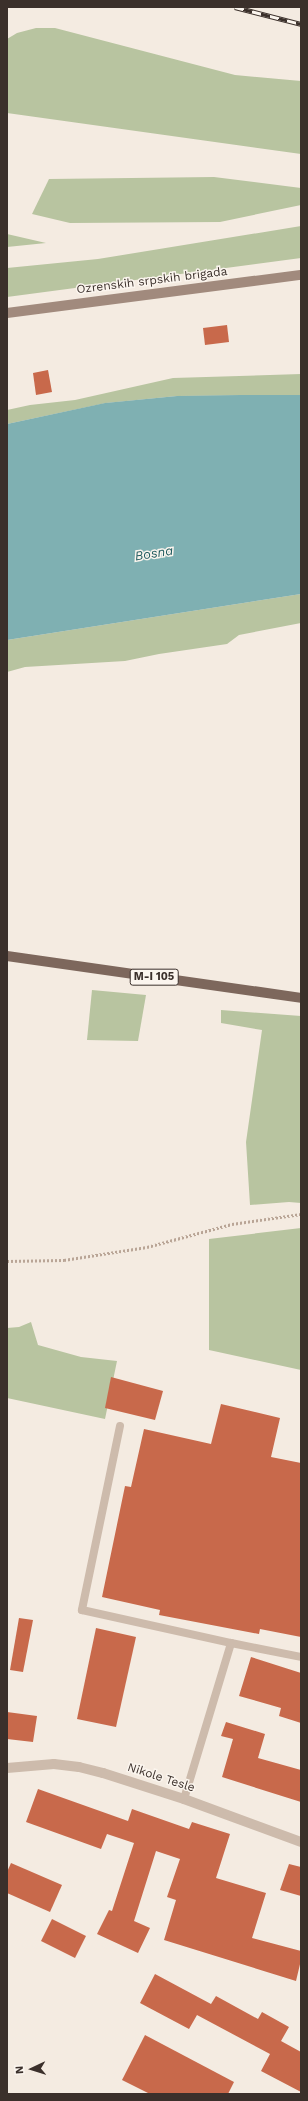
<!DOCTYPE html>
<style>
body{margin:0}
#map{position:relative;width:308px;height:2101px;overflow:hidden;background:#f4ebe1;font-family:"Work Sans",sans-serif}
div>[style]{position:absolute}
.green>*{inset:0;background:#b8c4a0}
.water>*{inset:0;background:#7fb0b2}
.building>*{inset:0;background:#c8694b}
.path>*{height:2.5px;margin-top:-1.25px;transform-origin:0;background:repeating-linear-gradient(90deg,#b9a596 0 2px,transparent 0 4px)}
.service>*{height:8px;margin:-4px;padding:0 4px;transform-origin:4px;border-radius:4px;background:#cdbbac}
.tertiary>*{height:10px;margin:-5px;padding:0 5px;transform-origin:5px;border-radius:5px;background:#cdbbac}
.secondary>*{height:10px;margin:-5px;padding:0 5px;transform-origin:5px;border-radius:5px;background:#a18a7d}
.primary>*{height:10px;margin:-5px;padding:0 5px;transform-origin:5px;border-radius:5px;background:#7d675c}
.rail>*{height:4.5px;margin-top:-2.25px;transform-origin:0;background:repeating-linear-gradient(90deg,#fbf5ee 0 9px,#3b302b 0 18px);box-sizing:border-box;border-block:1px solid #3b302b}
span{translate:-50% -50%;white-space:nowrap;text-align:center;line-height:1.15;-webkit-text-stroke:3px #fbf5ee;paint-order:stroke}
.shield-label span{padding:1px 3px;background:#fbf5ee;border:1px solid;border-radius:3px;-webkit-text-stroke-width:0}
.shield-label{font-size:11px;color:#3b302b;font-weight:700}
.street-label{font-size:12px;color:#3b302b}
.water-label{font-size:13px;color:#1f5a5e;font-style:italic}
.frame{position:absolute;inset:0;border:8px solid #3b302b;pointer-events:none}
.north{position:absolute;left:12px;top:2049px;width:40px;height:40px;-webkit-text-stroke:3px #fbf5ee;paint-order:stroke;rotate:266deg;font-size:11px;font-weight:700;line-height:16px;text-align:center;color:#3b302b}
.north::after{content:'';display:block;margin:auto;width:14px;height:18px;background:#3b302b;clip-path:polygon(50% 0,100% 100%,50% 72%,0 100%)}
</style>
<div id="map">
<div class="green">
<i style="clip-path:polygon(36px 28px,55px 28px,235px 75px,301px 81px,301px 154px,7px 113px,7px 39px,17px 33px)"></i>
<i style="clip-path:polygon(214px 177px,301px 188px,301px 205px,220px 222px,70px 223px,32px 214px,49px 179px)"></i>
<i style="clip-path:polygon(301px 226px,301px 258px,7px 297px,7px 268px,98px 259px)"></i>
<i style="clip-path:polygon(7px 234px,46px 243px,7px 247px)"></i>
<i style="clip-path:polygon(301px 374px,301px 395px,177px 396px,106px 403px,7px 424px,7px 410px,30px 405px,75px 400px,173px 378px)"></i>
<i style="clip-path:polygon(301px 594px,301px 623px,239px 635px,227px 644px,159px 654px,125px 661px,25px 667px,7px 672px,7px 640px)"></i>
<i style="clip-path:polygon(92px 990px,146px 995px,138px 1041px,87px 1040px)"></i>
<i style="clip-path:polygon(221px 1010px,301px 1016px,301px 1203px,289px 1202px,250px 1205px,246px 1142px,262px 1030px,221px 1023px)"></i>
<i style="clip-path:polygon(301px 1228px,301px 1370px,209px 1350px,209px 1239px)"></i>
<i style="clip-path:polygon(31px 1322px,38px 1345px,81px 1357px,117px 1361px,105px 1419px,7px 1398px,7px 1328px,19px 1327px)"></i>
</div>
<div class="water">
<i style="clip-path:polygon(240px 395px,301px 395px,301px 594px,7px 640px,7px 424px,105px 403px,177px 396px)"></i>
</div>
<div class="building">
<i style="clip-path:polygon(227px 325px,229px 342px,205px 345px,203px 328px)"></i>
<i style="clip-path:polygon(48px 370px,52px 392px,36px 395px,33px 373px)"></i>
<i style="clip-path:polygon(111px 1377px,163px 1391px,155px 1420px,105px 1408px)"></i>
<i style="clip-path:polygon(221px 1404px,280px 1418px,271px 1457px,301px 1463px,301px 1637px,260px 1629px,259px 1634px,159px 1615px,160px 1610px,102px 1597px,125px 1486px,131px 1487px,144px 1429px,211px 1444px)"></i>
<i style="clip-path:polygon(19px 1618px,33px 1620px,23px 1672px,10px 1670px)"></i>
<i style="clip-path:polygon(96px 1628px,136px 1637px,116px 1727px,77px 1719px)"></i>
<i style="clip-path:polygon(251px 1657px,301px 1673px,301px 1723px,279px 1716px,281px 1708px,239px 1696px)"></i>
<i style="clip-path:polygon(7px 1712px,37px 1716px,33px 1742px,7px 1739px)"></i>
<i style="clip-path:polygon(226px 1722px,265px 1734px,258px 1758px,301px 1770px,301px 1802px,222px 1777px,233px 1739px,221px 1736px)"></i>
<i style="clip-path:polygon(38px 1789px,128px 1821px,132px 1809px,189px 1829px,192px 1822px,230px 1834px,216px 1878px,266px 1893px,252px 1938px,301px 1951px,301px 1960px,296px 1981px,164px 1940px,176px 1900px,167px 1897px,180px 1859px,156px 1851px,134px 1921px,150px 1928px,138px 1953px,97px 1934px,109px 1910px,112px 1911px,134px 1843px,107px 1834px,101px 1849px,26px 1822px)"></i>
<i style="clip-path:polygon(11px 1863px,62px 1885px,50px 1912px,7px 1893px,7px 1872px)"></i>
<i style="clip-path:polygon(289px 1864px,301px 1867px,301px 1896px,280px 1890px)"></i>
<i style="clip-path:polygon(52px 1919px,86px 1936px,75px 1958px,41px 1941px)"></i>
<i style="clip-path:polygon(155px 1974px,211px 2004px,216px 1996px,258px 2019px,262px 2012px,289px 2027px,281px 2041px,301px 2052px,301px 2092px,261px 2071px,270px 2054px,197px 2015px,189px 2029px,140px 2003px)"></i>
<i style="clip-path:polygon(145px 2035px,234px 2082px,228px 2094px,150px 2094px,122px 2080px)"></i>
</div>
<div class="path">
<i style="left:7px;top:1261px;width:57px;rotate:-1deg"></i>
<i style="left:64px;top:1260px;width:84px;rotate:-8.9deg"></i>
<i style="left:147px;top:1247px;width:88px;rotate:-15.1deg"></i>
<i style="left:232px;top:1224px;width:70px;rotate:-8.2deg"></i>
</div>
<div class="service">
<i style="left:120px;top:1426px;width:188px;rotate:101.7deg"></i>
<i style="left:82px;top:1610px;width:153px;rotate:12.5deg"></i>
<i style="left:184px;top:1799px;width:163px;rotate:-73.2deg"></i>
<i style="left:231px;top:1643px;width:71px;rotate:11.3deg"></i>
</div>
<div class="tertiary">
<i style="left:7px;top:1768px;width:47px;rotate:-4.9deg"></i>
<i style="left:54px;top:1764px;width:25px;rotate:7deg"></i>
<i style="left:79px;top:1767px;width:25px;rotate:14deg"></i>
<i style="left:103px;top:1773px;width:85px;rotate:17.8deg"></i>
<i style="left:184px;top:1799px;width:125px;rotate:20.2deg"></i>
</div>
<div class="secondary">
<i style="left:7px;top:313px;width:296px;rotate:-7.4deg"></i>
</div>
<div class="primary">
<i style="left:7px;top:956px;width:297px;rotate:8.1deg"></i>
</div>
<div class="rail">
<i style="left:235px;top:7px;width:68px;rotate:14.4deg"></i>
</div>
<div class="shield-label">
<span style="left:154px;top:977px">M-I 105</span>
</div>
<div class="street-label">
<span style="left:152px;top:281px;rotate:-7deg">Ozrenskih srpskih brigada</span>
<span style="left:161px;top:1778px;rotate:18deg">Nikole Tesle</span>
</div>
<div class="water-label">
<span style="left:154px;top:554px;rotate:-9deg">Bosna</span>
</div>
<div class="frame"></div>
<div class="north">N</div>
</div>
